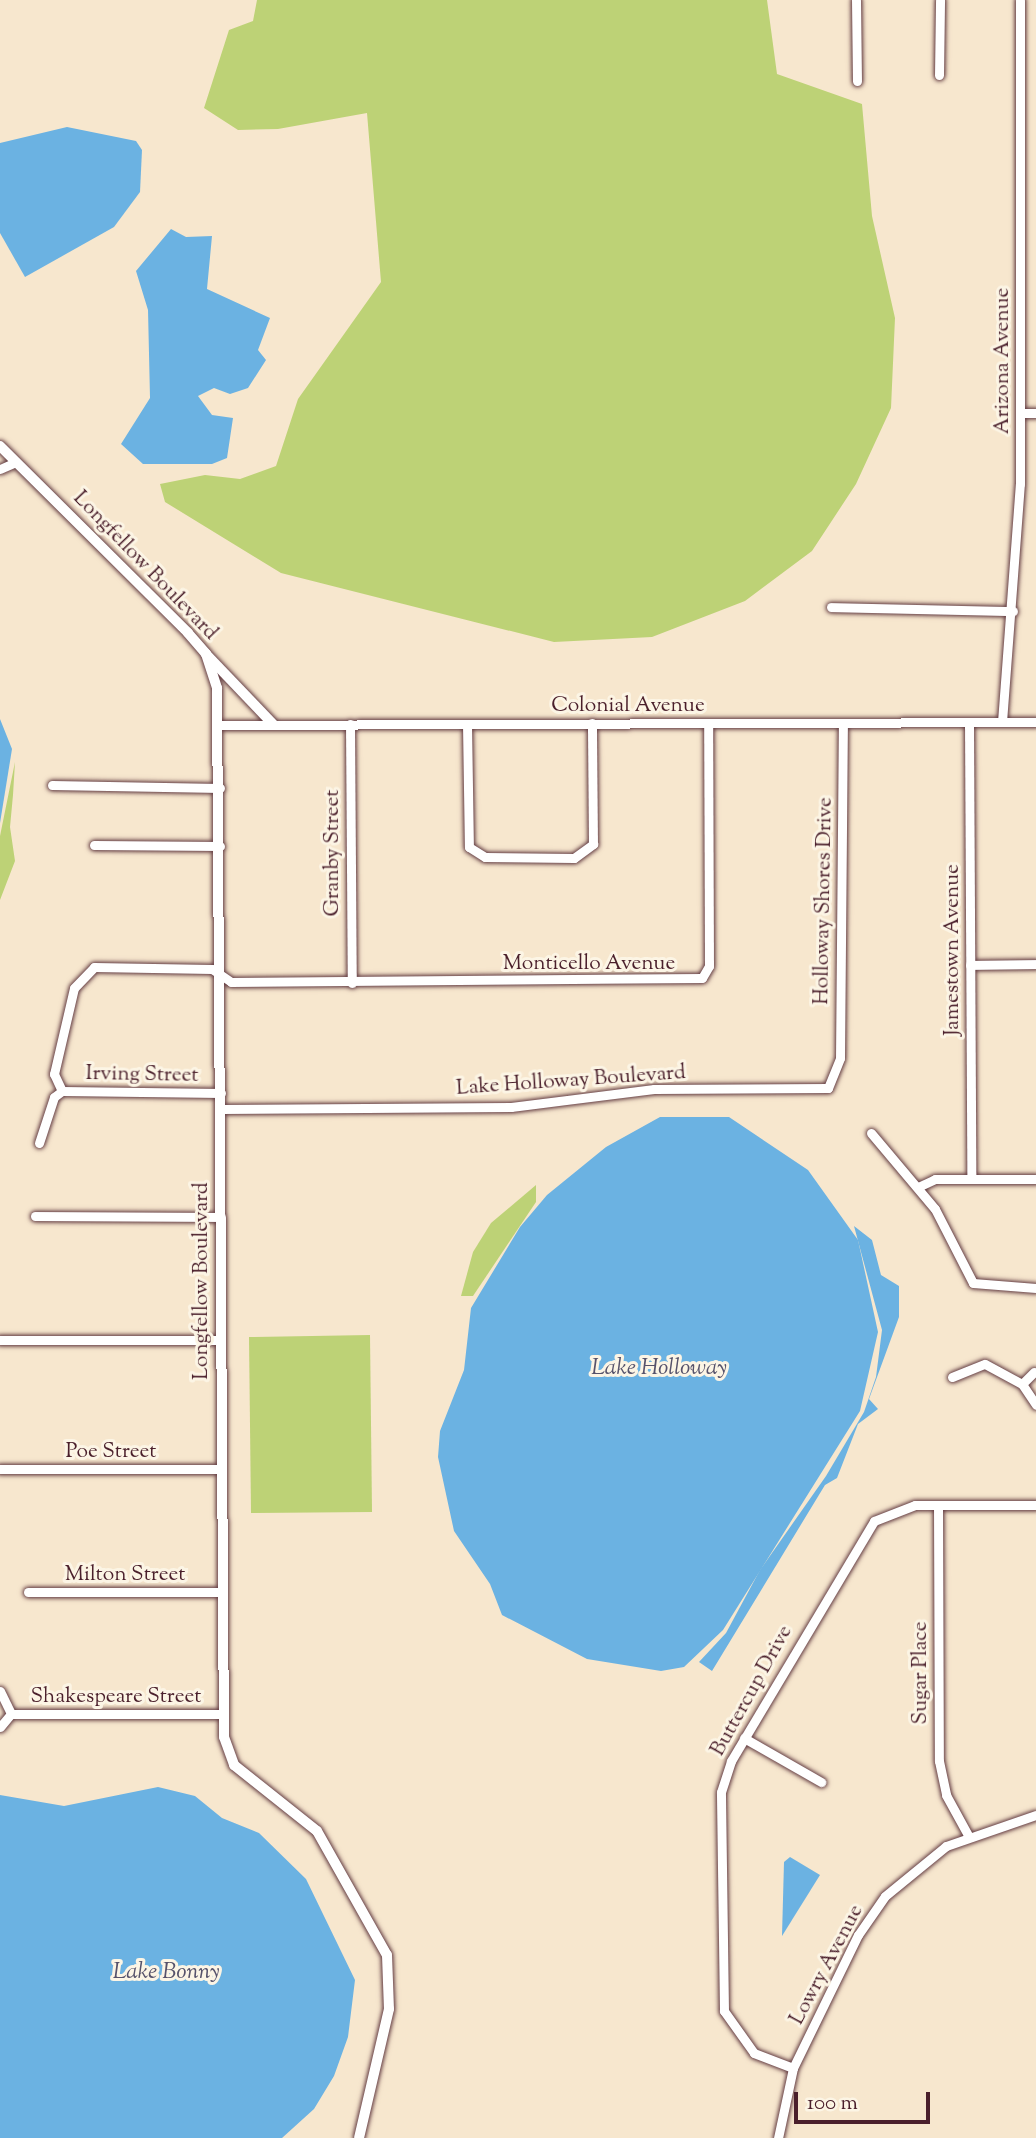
<!DOCTYPE html>
<style>
body{margin:0}
#map{position:relative;width:1036px;height:2138px;overflow:hidden;background:#f7e7ce;font-family:"Sorts Mill Goudy",serif}
div>[style]{position:absolute}
.green>*{inset:0;background:#bdd276}
.water>*{inset:0;background:#6bb2e2}
.roads{filter:drop-shadow(0 0 2px #643d43) drop-shadow(0 0 2px #643d43)}
.minor>*{height:9px;margin:-4.5px;padding:0 4.5px;transform-origin:4.5px;border-radius:4.5px;background:#fff}
.tertiary>*{height:10px;margin:-5px;padding:0 5px;transform-origin:5px;border-radius:5px;background:#fff}
span{translate:-50% -50%;white-space:nowrap;text-align:center;line-height:1.15;-webkit-text-stroke:6px #fcf5e5;paint-order:stroke}
.street-label{font-size:21px;color:#4a1f2b}
.water-label{font-size:23px;color:#56526b;font-style:italic}
.scale{position:absolute;left:794px;top:2092px;width:136px;height:32px;box-sizing:border-box;border:4px solid #4a1f2b;border-top:0;padding-left:9px;font-size:21px;line-height:24px;white-space:nowrap;color:#4a1f2b;-webkit-text-stroke:5px #fcf5e5;paint-order:stroke}
</style>
<div id="map">
<div class="green">
<i style="clip-path:polygon(257px 0,767px 0,777px 74px,862px 104px,872px 216px,895px 318px,891px 408px,856px 484px,812px 551px,745px 601px,652px 637px,554px 642px,281px 573px,165px 502px,160px 484px,205px 475px,240px 479px,276px 466px,298px 399px,381px 282px,367px 113px,278px 129px,238px 130px,204px 108px,229px 30px,253px 21px)"></i>
<i style="clip-path:polygon(15px 762px,13px 795px,10px 827px,15px 861px,0 900px,0 836px)"></i>
<i style="clip-path:polygon(536px 1185px,536px 1202px,473px 1296px,461px 1296px,473px 1252px,491px 1223px)"></i>
<i style="clip-path:polygon(370px 1335px,372px 1512px,251px 1513px,249px 1337px)"></i>
</div>
<div class="water">
<i style="clip-path:polygon(67px 127px,136px 141px,142px 150px,140px 192px,114px 227px,25px 277px,0 233px,0 143px)"></i>
<i style="clip-path:polygon(171px 229px,186px 237px,212px 236px,207px 289px,270px 318px,258px 350px,266px 360px,248px 388px,230px 394px,214px 388px,198px 396px,212px 415px,233px 418px,227px 458px,212px 464px,143px 464px,121px 444px,150px 398px,148px 310px,136px 271px)"></i>
<i style="clip-path:polygon(0 719px,12px 749px,0 823px)"></i>
<i style="clip-path:polygon(660px 1117px,729px 1117px,808px 1170px,858px 1240px,878px 1332px,860px 1411px,723px 1630px,684px 1667px,661px 1671px,587px 1659px,502px 1615px,490px 1584px,454px 1531px,438px 1457px,440px 1431px,464px 1370px,471px 1308px,520px 1227px,547px 1195px,606px 1147px)"></i>
<i style="clip-path:polygon(854px 1226px,872px 1240px,881px 1275px,899px 1286px,899px 1317px,869px 1399px,878px 1409px,858px 1424px,837px 1478px,825px 1485px,712px 1671px,699px 1662px,726px 1633px,760px 1570px,826px 1476px,864px 1412px,876px 1377px,882px 1330px)"></i>
<i style="clip-path:polygon(158px 1787px,195px 1796px,222px 1818px,259px 1833px,306px 1879px,355px 1980px,348px 2037px,334px 2076px,314px 2109px,282px 2138px,0 2138px,0 1795px,64px 1806px)"></i>
<i style="clip-path:polygon(790px 1857px,820px 1875px,782px 1936px,784px 1862px)"></i>
</div>
<div class="roads">
<div class="minor">
<i style="left:856px;top:0;width:81px;rotate:89.3deg"></i>
<i style="left:939px;top:75px;width:75px;rotate:-89.2deg"></i>
<i style="left:1020px;top:413px;width:16px"></i>
<i style="left:0;top:469px;width:17px;rotate:-24deg"></i>
<i style="left:831px;top:607px;width:182px;rotate:1.3deg"></i>
<i style="left:969px;top:722px;width:457px;rotate:89.7deg"></i>
<i style="left:1002px;top:722px;width:239px;rotate:-85.7deg"></i>
<i style="left:1020px;top:484px;width:484px;rotate:-90deg"></i>
<i style="left:350px;top:724px;width:259px;rotate:89.6deg"></i>
<i style="left:467px;top:724px;width:123px;rotate:89.1deg"></i>
<i style="left:469px;top:847px;width:19px;rotate:32deg"></i>
<i style="left:485px;top:857px;width:89px;rotate:0.6deg"></i>
<i style="left:574px;top:858px;width:24px;rotate:-36deg"></i>
<i style="left:593px;top:844px;width:121px;rotate:-90.5deg"></i>
<i style="left:221px;top:725px;width:815px;rotate:-0.21deg"></i>
<i style="left:52px;top:785px;width:168px;rotate:1deg"></i>
<i style="left:94px;top:845px;width:126px;rotate:0.5deg"></i>
<i style="left:970px;top:965px;width:66px;rotate:-0.9deg"></i>
<i style="left:62px;top:1091px;width:19px;rotate:-115deg"></i>
<i style="left:54px;top:1074px;width:88px;rotate:-76.9deg"></i>
<i style="left:74px;top:988px;width:29px;rotate:-46deg"></i>
<i style="left:94px;top:967px;width:118px;rotate:1deg"></i>
<i style="left:212px;top:969px;width:23px;rotate:34deg"></i>
<i style="left:231px;top:982px;width:471px;rotate:-0.5deg"></i>
<i style="left:702px;top:978px;width:14px;rotate:-60deg"></i>
<i style="left:709px;top:966px;width:243px;rotate:-90.2deg"></i>
<i style="left:62px;top:1091px;width:159px;rotate:0.7deg"></i>
<i style="left:221px;top:1109px;width:290px;rotate:-0.4deg"></i>
<i style="left:511px;top:1107px;width:144px;rotate:-7.2deg"></i>
<i style="left:654px;top:1089px;width:174px;rotate:-0.3deg"></i>
<i style="left:828px;top:1088px;width:32px;rotate:-68deg"></i>
<i style="left:840px;top:1058px;width:335px;rotate:-89.5deg"></i>
<i style="left:871px;top:1133px;width:99px;rotate:49.9deg"></i>
<i style="left:935px;top:1209px;width:83px;rotate:62.8deg"></i>
<i style="left:973px;top:1283px;width:63px;rotate:4.5deg"></i>
<i style="left:39px;top:1143px;width:48px;rotate:-71.9deg"></i>
<i style="left:54px;top:1097px;width:10px;rotate:-37deg"></i>
<i style="left:918px;top:1187px;width:19px;rotate:-25deg"></i>
<i style="left:935px;top:1179px;width:101px"></i>
<i style="left:35px;top:1216px;width:186px;rotate:0.3deg"></i>
<i style="left:0;top:1340px;width:221px"></i>
<i style="left:952px;top:1377px;width:35px;rotate:-22deg"></i>
<i style="left:985px;top:1364px;width:42px;rotate:28.4deg"></i>
<i style="left:1022px;top:1384px;width:25px;rotate:56deg"></i>
<i style="left:1022px;top:1384px;width:17px;rotate:-45deg"></i>
<i style="left:0;top:1469px;width:222px"></i>
<i style="left:938px;top:1505px;width:256px;rotate:89.8deg"></i>
<i style="left:939px;top:1761px;width:35px;rotate:78deg"></i>
<i style="left:946px;top:1795px;width:46px;rotate:61.2deg"></i>
<i style="left:28px;top:1592px;width:194px"></i>
<i style="left:0;top:1691px;width:25px;rotate:64deg"></i>
<i style="left:0;top:1727px;width:17px;rotate:-50deg"></i>
<i style="left:11px;top:1714px;width:210px"></i>
<i style="left:744px;top:1738px;width:89px;rotate:29.7deg"></i>
<i style="left:793px;top:2068px;width:42px;rotate:-159deg"></i>
<i style="left:754px;top:2053px;width:52px;rotate:-125.5deg"></i>
<i style="left:724px;top:2011px;width:219px;rotate:-90.8deg"></i>
<i style="left:721px;top:1792px;width:33px;rotate:-72deg"></i>
<i style="left:731px;top:1761px;width:279px;rotate:-59.2deg"></i>
<i style="left:874px;top:1521px;width:44px;rotate:-21.3deg"></i>
<i style="left:915px;top:1505px;width:121px"></i>
<i style="left:778px;top:2138px;width:72px;rotate:-77.9deg"></i>
<i style="left:793px;top:2068px;width:148px;rotate:-64deg"></i>
<i style="left:858px;top:1935px;width:47px;rotate:-55.3deg"></i>
<i style="left:885px;top:1896px;width:79px;rotate:-39.3deg"></i>
<i style="left:946px;top:1846px;width:95px;rotate:-19deg"></i>
</div>
<div class="tertiary">
<i style="left:0;top:446px;width:265px;rotate:44.8deg"></i>
<i style="left:188px;top:633px;width:28px;rotate:49deg"></i>
<i style="left:206px;top:654px;width:36px;rotate:72deg"></i>
<i style="left:217px;top:688px;width:1049px;rotate:89.62deg"></i>
<i style="left:224px;top:1737px;width:30px;rotate:70deg"></i>
<i style="left:234px;top:1765px;width:106px;rotate:38.5deg"></i>
<i style="left:317px;top:1831px;width:142px;rotate:60.6deg"></i>
<i style="left:387px;top:1955px;width:54px;rotate:87.9deg"></i>
<i style="left:389px;top:2009px;width:132px;rotate:103.1deg"></i>
<i style="left:206px;top:654px;width:97px;rotate:46.3deg"></i>
</div>
</div>
<div class="street-label">
<span style="left:1003px;top:361px;rotate:-90deg">Arizona Avenue</span>
<span style="left:145px;top:566px;rotate:46deg">Longfellow Boulevard</span>
<span style="left:628px;top:706px">Colonial Avenue</span>
<span style="left:333px;top:853px;rotate:-90deg">Granby Street</span>
<span style="left:824px;top:901px;rotate:-89deg">Holloway Shores Drive</span>
<span style="left:953px;top:950px;rotate:-90deg">Jamestown Avenue</span>
<span style="left:589px;top:964px">Monticello Avenue</span>
<span style="left:142px;top:1075px;rotate:1deg">Irving Street</span>
<span style="left:571px;top:1081px;rotate:-4deg">Lake Holloway Boulevard</span>
<span style="left:202px;top:1281px;rotate:-90deg">Longfellow Boulevard</span>
<span style="left:111px;top:1452px">Poe Street</span>
<span style="left:125px;top:1575px">Milton Street</span>
<span style="left:921px;top:1673px;rotate:-90deg">Sugar Place</span>
<span style="left:752px;top:1691px;rotate:-61deg">Buttercup Drive</span>
<span style="left:116px;top:1697px">Shakespeare Street</span>
<span style="left:827px;top:1965px;rotate:-62deg">Lowry Avenue</span>
</div>
<div class="water-label">
<span style="left:659px;top:1369px">Lake Holloway</span>
<span style="left:166px;top:1973px">Lake Bonny</span>
</div>
<div class="scale">100 m</div>
</div>
